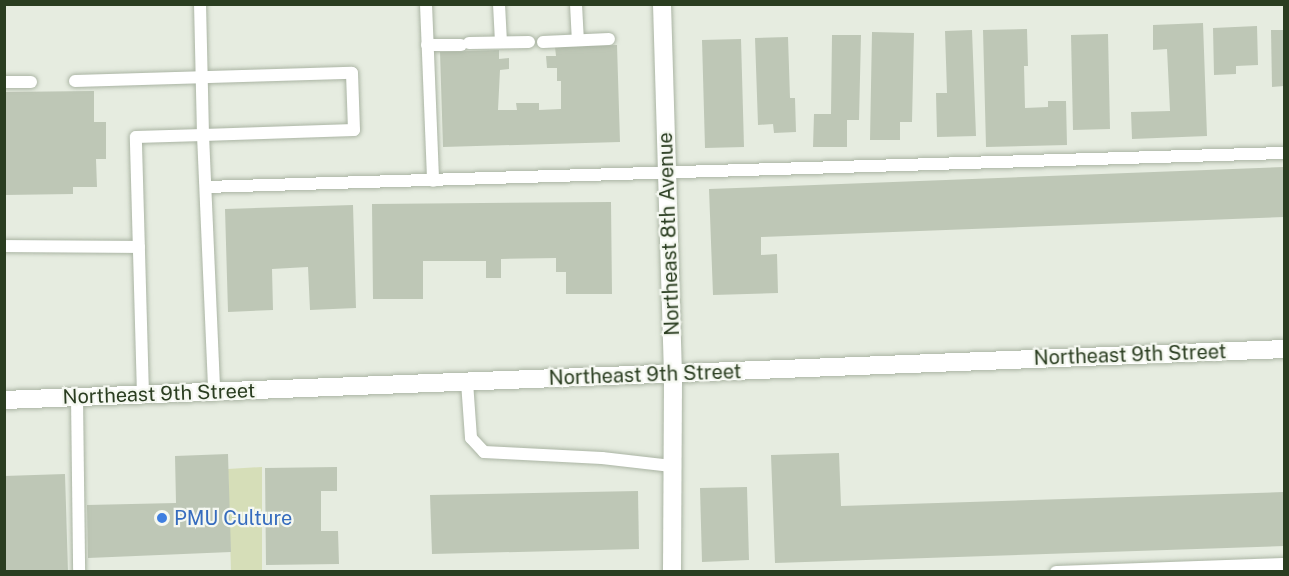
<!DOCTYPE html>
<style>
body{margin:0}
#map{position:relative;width:1289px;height:576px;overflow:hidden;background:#e6ece0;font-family:"Public Sans",sans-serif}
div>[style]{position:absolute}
.green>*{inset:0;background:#d6deb8}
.building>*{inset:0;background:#bec7b6}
.roads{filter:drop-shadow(0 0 2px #aab4a3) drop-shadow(0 0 2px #aab4a3)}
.service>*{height:12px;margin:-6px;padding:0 6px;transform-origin:6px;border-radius:6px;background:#fff}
.minor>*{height:18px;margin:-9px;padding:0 9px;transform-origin:9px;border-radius:9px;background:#fff}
.tertiary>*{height:18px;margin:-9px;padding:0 9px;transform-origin:9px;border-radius:9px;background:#fff}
.dots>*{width:16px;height:16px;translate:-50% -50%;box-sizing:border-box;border:3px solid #f5f8f1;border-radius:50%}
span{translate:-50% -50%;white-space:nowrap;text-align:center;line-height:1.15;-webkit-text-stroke:4.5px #f5f8f1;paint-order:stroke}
.street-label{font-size:20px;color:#2a3d20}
.shop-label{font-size:20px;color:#366cbe}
.left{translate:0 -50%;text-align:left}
.frame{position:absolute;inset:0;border:6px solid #2a3d20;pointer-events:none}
</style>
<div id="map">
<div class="green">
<i style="clip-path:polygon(262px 467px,262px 571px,231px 571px,228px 469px)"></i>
</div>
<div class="building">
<i style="clip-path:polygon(1203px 23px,1207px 136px,1132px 139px,1131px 112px,1170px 111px,1167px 49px,1153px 50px,1153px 25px)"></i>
<i style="clip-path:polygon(1257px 26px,1258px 65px,1236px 66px,1236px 74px,1214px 75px,1213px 28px)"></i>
<i style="clip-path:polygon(1027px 29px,1028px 66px,1024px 66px,1025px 108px,1048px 107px,1048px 101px,1066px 101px,1067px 145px,986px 147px,983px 30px)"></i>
<i style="clip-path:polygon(972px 30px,976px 136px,937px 137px,936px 93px,947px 93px,945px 31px)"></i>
<i style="clip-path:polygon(1271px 30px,1284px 30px,1284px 86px,1272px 87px)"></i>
<i style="clip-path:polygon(872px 32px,914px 33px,912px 122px,900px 122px,900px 140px,870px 140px)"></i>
<i style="clip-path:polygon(1108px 34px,1110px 129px,1073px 130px,1071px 35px)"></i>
<i style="clip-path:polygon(832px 35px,861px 35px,859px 120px,847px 120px,847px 147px,813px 147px,814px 114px,831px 114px)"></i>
<i style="clip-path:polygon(788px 37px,790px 98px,795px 98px,796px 132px,774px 133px,773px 124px,758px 125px,755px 38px)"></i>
<i style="clip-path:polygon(741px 39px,744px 147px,705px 148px,702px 40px)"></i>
<i style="clip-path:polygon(617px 45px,620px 142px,443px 147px,440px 52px,499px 50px,499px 59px,509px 58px,509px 69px,500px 70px,498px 110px,517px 110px,516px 103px,539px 103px,539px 110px,561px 109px,561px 81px,557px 81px,557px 68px,547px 68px,546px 56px,556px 56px,555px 47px)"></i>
<i style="clip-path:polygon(94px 91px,94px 122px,106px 122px,106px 159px,96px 159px,97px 187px,73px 187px,73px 194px,4px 195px,4px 92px)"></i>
<i style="clip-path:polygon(1284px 167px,1284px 217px,761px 237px,761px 255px,777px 254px,778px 293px,713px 295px,709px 189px)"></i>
<i style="clip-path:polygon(611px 202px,612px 294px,566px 294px,566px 272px,556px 272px,556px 258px,501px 259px,501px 278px,486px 278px,486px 261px,423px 261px,423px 299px,373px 299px,372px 204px)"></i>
<i style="clip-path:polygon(353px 205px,356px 308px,310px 310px,308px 267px,272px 269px,273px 310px,228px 312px,225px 209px)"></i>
<i style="clip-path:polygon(839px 453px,841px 506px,1284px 492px,1284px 546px,775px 563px,771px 455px)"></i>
<i style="clip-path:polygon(228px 454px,231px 552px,88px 558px,87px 505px,176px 503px,175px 456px)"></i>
<i style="clip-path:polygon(337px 467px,337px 491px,321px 491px,321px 531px,338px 531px,339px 564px,266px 565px,265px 468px)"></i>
<i style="clip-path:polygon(65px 474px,68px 572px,4px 572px,4px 476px)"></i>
<i style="clip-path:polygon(747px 487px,749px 560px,702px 562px,700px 488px)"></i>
<i style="clip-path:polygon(638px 491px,639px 549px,432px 554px,430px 495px)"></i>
</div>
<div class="roads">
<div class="service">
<i style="left:426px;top:4px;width:177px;rotate:87.7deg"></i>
<i style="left:499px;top:4px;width:38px;rotate:87deg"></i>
<i style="left:576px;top:4px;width:36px;rotate:87deg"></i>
<i style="left:543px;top:42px;width:66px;rotate:-2.6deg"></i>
<i style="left:469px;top:43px;width:60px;rotate:-1deg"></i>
<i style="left:427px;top:45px;width:34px"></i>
<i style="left:75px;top:81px;width:277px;rotate:-1.7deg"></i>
<i style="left:352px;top:73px;width:57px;rotate:88deg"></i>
<i style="left:354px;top:130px;width:151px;rotate:178.1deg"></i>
<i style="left:203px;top:135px;width:257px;rotate:87.5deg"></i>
<i style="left:4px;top:82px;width:27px"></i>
<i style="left:206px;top:187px;width:1079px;rotate:-1.81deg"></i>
<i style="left:4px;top:246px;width:135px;rotate:0.4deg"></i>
<i style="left:467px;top:382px;width:56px;rotate:85.9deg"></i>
<i style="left:471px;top:438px;width:19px;rotate:47deg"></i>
<i style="left:484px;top:452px;width:118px;rotate:2.9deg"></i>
<i style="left:602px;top:458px;width:70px;rotate:6.5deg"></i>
<i style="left:143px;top:395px;width:258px;rotate:-91.6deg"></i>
<i style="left:136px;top:137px;width:67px;rotate:-1.7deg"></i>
<i style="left:203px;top:135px;width:131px;rotate:-91.3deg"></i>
<i style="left:77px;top:397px;width:175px;rotate:89.3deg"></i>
<i style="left:1056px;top:572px;width:228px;rotate:-2deg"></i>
</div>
<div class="minor">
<i style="left:662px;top:4px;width:369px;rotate:88.3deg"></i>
</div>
<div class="tertiary">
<i style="left:4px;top:400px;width:1281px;rotate:-2.28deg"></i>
<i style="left:672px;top:572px;width:199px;rotate:-89.7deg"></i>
</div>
</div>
<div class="dots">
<i style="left:162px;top:518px;background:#3f7fe0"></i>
</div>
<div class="street-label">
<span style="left:669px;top:234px;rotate:-92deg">Northeast 8th Avenue</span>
<span style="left:1130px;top:355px;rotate:-2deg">Northeast 9th Street</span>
<span style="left:645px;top:375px;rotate:-2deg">Northeast 9th Street</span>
<span style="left:159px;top:394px;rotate:-2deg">Northeast 9th Street</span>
</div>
<div class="shop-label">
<span class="left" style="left:174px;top:518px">PMU Culture</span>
</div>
<div class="frame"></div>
</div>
